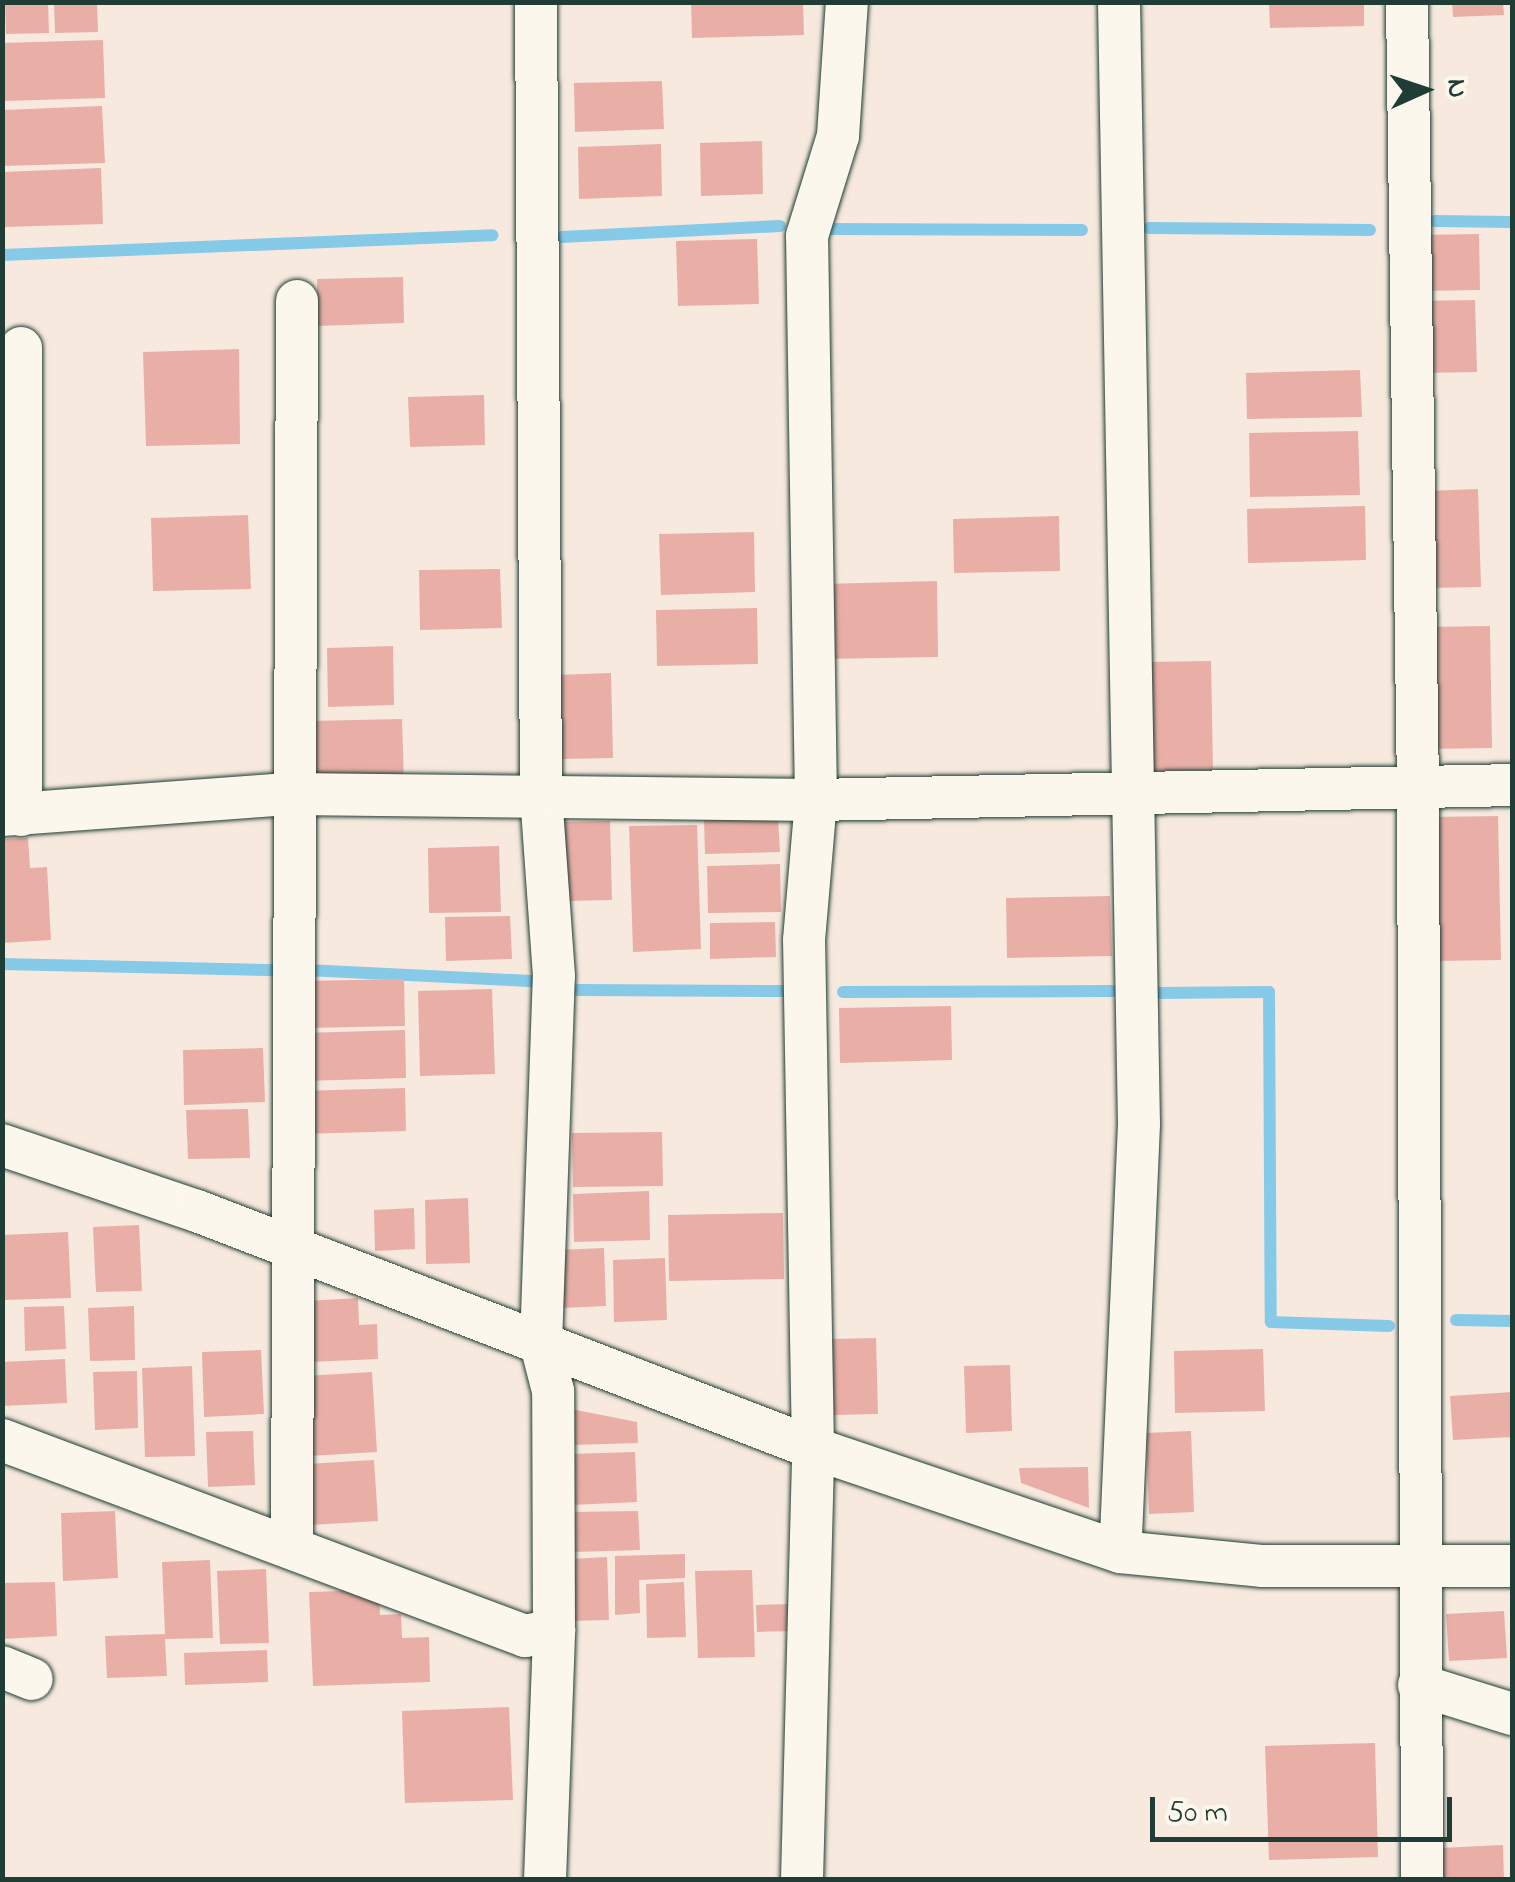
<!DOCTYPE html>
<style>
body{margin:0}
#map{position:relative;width:1515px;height:1882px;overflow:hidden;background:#f7e9de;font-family:"Indie Flower",sans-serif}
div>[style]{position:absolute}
.stream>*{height:12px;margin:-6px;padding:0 6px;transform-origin:6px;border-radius:6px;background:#87cae8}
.building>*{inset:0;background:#e9afa6}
.roads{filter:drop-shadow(0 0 2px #1f3d34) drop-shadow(0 0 2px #1f3d34)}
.minor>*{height:42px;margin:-21px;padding:0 21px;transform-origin:21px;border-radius:21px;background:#fbf7ec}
span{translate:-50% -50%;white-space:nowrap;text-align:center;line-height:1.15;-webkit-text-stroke:10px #fbf7ec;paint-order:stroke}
.frame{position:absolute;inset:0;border:5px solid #1f3d34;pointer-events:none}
.north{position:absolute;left:1375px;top:40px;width:100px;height:100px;-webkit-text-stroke:8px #fbf7ec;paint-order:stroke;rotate:87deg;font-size:28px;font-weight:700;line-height:40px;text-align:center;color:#1f3d34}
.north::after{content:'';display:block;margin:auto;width:35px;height:45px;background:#1f3d34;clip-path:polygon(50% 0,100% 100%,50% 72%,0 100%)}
.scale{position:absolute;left:1150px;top:1797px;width:302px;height:45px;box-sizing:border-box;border:5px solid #1f3d34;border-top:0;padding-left:12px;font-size:30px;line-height:35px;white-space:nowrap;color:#1f3d34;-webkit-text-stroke:8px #fbf7ec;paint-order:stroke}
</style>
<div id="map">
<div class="stream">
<i style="left:1435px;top:221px;width:77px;rotate:0.7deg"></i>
<i style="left:1149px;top:228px;width:221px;rotate:0.5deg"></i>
<i style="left:828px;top:229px;width:254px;rotate:0.2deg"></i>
<i style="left:562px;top:237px;width:218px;rotate:-2.9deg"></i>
<i style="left:2px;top:255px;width:491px;rotate:-2.3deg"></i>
<i style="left:2px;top:964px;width:273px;rotate:1.3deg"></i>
<i style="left:306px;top:970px;width:225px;rotate:2.8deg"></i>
<i style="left:578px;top:990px;width:209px;rotate:0.3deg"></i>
<i style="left:843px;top:992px;width:269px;rotate:-0.2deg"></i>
<i style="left:1155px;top:993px;width:114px;rotate:-0.5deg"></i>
<i style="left:1269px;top:992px;width:330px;rotate:89.7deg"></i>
<i style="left:1271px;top:1322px;width:118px;rotate:1.9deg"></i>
<i style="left:1456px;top:1320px;width:56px;rotate:1deg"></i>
</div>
<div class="building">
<i style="clip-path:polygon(5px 2px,48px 2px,49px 33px,6px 34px)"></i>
<i style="clip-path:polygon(54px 2px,97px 2px,98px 32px,55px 33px)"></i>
<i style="clip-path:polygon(691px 2px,803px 2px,804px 35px,692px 38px)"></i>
<i style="clip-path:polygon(1269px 2px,1364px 2px,1364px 26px,1270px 28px)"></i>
<i style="clip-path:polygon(1452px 2px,1503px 2px,1504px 15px,1453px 17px)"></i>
<i style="clip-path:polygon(103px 40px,105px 98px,2px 101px,2px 43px)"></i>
<i style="clip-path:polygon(662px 81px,664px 129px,575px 132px,574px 83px)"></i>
<i style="clip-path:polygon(102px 106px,105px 163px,3px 166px,2px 110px)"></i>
<i style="clip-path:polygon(762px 141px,763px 194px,701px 196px,700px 143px)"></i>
<i style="clip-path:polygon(661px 144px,662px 196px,579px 199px,578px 147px)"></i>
<i style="clip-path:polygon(101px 168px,103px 224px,4px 227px,2px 172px)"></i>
<i style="clip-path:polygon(1479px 234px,1480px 290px,1418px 291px,1417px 235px)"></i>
<i style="clip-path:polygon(757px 239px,759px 304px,678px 306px,676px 241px)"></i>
<i style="clip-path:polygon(403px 277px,404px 323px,318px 326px,317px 279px)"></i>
<i style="clip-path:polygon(1475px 300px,1477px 372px,1420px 373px,1418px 301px)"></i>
<i style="clip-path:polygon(239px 349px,240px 444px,146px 446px,143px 352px)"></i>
<i style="clip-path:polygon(1360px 370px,1362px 417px,1247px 419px,1246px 373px)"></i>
<i style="clip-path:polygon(484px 395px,485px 445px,410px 447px,408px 397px)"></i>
<i style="clip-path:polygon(1358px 431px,1360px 495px,1250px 497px,1249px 433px)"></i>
<i style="clip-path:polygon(1478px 489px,1481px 587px,1428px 588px,1426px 491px)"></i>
<i style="clip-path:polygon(1365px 506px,1366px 560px,1248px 563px,1247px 509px)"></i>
<i style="clip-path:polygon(248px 515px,251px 589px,153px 591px,151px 518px)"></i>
<i style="clip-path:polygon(1059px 516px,1060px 571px,954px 573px,953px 519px)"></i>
<i style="clip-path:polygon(754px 532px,755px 592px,661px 595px,659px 534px)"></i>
<i style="clip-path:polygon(500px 569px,502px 628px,420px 630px,419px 570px)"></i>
<i style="clip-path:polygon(937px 581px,938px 657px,825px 659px,824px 584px)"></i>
<i style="clip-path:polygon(757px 608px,758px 664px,657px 666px,656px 610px)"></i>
<i style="clip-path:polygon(1490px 626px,1492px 748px,1428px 749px,1425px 627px)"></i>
<i style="clip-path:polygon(393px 646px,394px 705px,328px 707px,327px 648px)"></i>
<i style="clip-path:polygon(1211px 661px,1213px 770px,1148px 771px,1145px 662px)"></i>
<i style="clip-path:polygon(611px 673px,613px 758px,558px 759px,556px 675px)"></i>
<i style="clip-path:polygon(402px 719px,404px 783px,312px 785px,310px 721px)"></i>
<i style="clip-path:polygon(1498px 816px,1501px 960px,1436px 961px,1433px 817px)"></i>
<i style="clip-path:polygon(778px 818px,780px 852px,705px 854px,704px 820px)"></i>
<i style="clip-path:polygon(610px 821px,612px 900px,565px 901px,563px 822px)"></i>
<i style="clip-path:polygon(697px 825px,701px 949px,633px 952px,629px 826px)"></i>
<i style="clip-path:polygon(28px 838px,30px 868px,47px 867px,51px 940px,2px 943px,2px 839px)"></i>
<i style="clip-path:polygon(499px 846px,501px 912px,429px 913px,428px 848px)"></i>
<i style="clip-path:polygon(780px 864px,781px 912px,708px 913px,707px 866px)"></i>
<i style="clip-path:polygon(1110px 896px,1112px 956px,1007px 958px,1006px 898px)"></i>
<i style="clip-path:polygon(510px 916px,512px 959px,446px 961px,445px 917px)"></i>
<i style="clip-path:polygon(775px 922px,776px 957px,710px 959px,710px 923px)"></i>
<i style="clip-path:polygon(404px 979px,405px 1026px,305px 1028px,304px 981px)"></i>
<i style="clip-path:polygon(492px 989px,495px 1074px,420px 1076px,418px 991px)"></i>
<i style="clip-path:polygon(951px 1006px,952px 1060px,840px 1063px,839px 1008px)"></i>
<i style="clip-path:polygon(405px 1030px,406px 1078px,304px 1081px,303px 1033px)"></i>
<i style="clip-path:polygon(263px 1048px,265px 1102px,184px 1105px,183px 1050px)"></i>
<i style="clip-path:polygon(405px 1088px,406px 1131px,301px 1134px,300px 1091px)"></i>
<i style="clip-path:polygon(248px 1109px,250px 1158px,188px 1159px,186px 1110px)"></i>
<i style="clip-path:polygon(662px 1132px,663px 1186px,573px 1187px,572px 1133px)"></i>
<i style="clip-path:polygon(649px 1191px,650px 1240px,574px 1242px,573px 1194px)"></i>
<i style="clip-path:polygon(468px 1198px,470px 1263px,426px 1264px,425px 1200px)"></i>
<i style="clip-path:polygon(414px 1208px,415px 1249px,375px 1251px,374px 1210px)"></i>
<i style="clip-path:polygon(783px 1213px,784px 1279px,669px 1281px,668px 1215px)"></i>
<i style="clip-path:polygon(139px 1225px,142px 1291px,96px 1292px,93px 1227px)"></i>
<i style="clip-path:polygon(68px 1232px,71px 1298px,2px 1300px,2px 1235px)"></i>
<i style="clip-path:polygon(604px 1248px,606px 1306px,560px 1308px,558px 1250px)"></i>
<i style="clip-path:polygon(665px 1258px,667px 1320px,614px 1322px,613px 1260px)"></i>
<i style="clip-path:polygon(358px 1298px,359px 1325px,377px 1324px,378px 1359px,310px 1362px,307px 1301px)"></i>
<i style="clip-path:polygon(64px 1306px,66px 1349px,25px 1351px,24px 1307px)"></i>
<i style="clip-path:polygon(134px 1306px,135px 1360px,90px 1361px,88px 1308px)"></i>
<i style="clip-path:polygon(876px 1338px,878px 1414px,834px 1415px,832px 1339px)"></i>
<i style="clip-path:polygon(1263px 1349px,1265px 1411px,1175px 1413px,1174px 1351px)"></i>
<i style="clip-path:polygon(261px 1350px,264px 1414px,204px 1417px,202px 1352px)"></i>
<i style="clip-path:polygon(65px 1359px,67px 1403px,2px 1406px,2px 1362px)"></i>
<i style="clip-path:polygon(1010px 1365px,1012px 1431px,966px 1433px,964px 1366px)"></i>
<i style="clip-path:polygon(192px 1366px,195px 1456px,145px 1457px,142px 1368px)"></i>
<i style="clip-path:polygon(137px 1371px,138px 1428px,95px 1430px,93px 1372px)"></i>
<i style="clip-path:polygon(372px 1372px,377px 1452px,309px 1456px,304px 1376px)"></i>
<i style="clip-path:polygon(1512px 1392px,1512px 1437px,1453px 1440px,1450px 1396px)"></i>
<i style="clip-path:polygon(571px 1409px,637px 1422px,638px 1443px,572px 1445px)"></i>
<i style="clip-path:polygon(253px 1431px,255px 1485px,208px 1487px,206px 1432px)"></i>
<i style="clip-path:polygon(1191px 1431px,1194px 1512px,1149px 1514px,1146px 1433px)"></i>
<i style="clip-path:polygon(635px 1452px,637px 1502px,571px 1505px,569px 1454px)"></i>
<i style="clip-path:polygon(374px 1460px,378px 1521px,310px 1525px,306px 1464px)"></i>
<i style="clip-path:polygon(1088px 1467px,1089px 1508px,1021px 1483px,1019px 1468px)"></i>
<i style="clip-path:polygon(115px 1511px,118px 1578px,63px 1581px,61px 1513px)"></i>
<i style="clip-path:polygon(638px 1511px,640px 1550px,574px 1552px,573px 1512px)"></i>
<i style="clip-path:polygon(685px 1554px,685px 1578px,639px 1580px,640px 1613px,615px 1615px,615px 1556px)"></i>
<i style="clip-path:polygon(607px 1557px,609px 1620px,571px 1621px,569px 1559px)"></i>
<i style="clip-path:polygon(210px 1560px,213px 1638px,165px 1639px,167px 1676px,107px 1678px,105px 1636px,165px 1634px,162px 1562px)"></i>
<i style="clip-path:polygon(266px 1569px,269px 1643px,220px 1644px,217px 1571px)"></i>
<i style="clip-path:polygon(752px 1570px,755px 1657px,698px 1658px,695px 1571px)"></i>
<i style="clip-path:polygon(55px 1582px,57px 1636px,2px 1639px,2px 1583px)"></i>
<i style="clip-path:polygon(684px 1582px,686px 1637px,647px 1638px,646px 1584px)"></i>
<i style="clip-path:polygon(379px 1590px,380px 1615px,401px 1614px,402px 1638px,429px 1637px,430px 1682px,313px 1686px,309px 1592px)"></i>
<i style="clip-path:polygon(792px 1604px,793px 1631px,757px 1632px,756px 1605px)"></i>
<i style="clip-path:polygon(1504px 1611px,1507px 1658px,1449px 1661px,1446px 1614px)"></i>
<i style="clip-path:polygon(267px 1650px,268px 1682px,185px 1685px,184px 1653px)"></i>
<i style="clip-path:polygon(509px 1707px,513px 1800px,405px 1803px,402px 1711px)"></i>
<i style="clip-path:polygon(1375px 1743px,1378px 1857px,1269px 1860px,1265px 1746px)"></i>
<i style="clip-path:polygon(1503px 1845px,1504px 1880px,1442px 1880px,1440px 1848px)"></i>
</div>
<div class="roads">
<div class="minor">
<i style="left:1119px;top:2px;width:1122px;rotate:88.98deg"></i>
<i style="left:1139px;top:1124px;width:428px;rotate:92.5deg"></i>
<i style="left:1407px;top:2px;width:784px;rotate:89.2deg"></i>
<i style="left:1418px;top:786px;width:1094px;rotate:89.79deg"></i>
<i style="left:2px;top:815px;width:290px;rotate:-4.2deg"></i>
<i style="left:291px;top:794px;width:525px;rotate:0.65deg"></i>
<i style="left:816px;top:800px;width:696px;rotate:-1.23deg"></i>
<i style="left:21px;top:815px;width:467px;rotate:-90deg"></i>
<i style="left:2px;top:1145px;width:206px;rotate:18.7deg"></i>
<i style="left:197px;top:1211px;width:660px;rotate:21.04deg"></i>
<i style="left:813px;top:1448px;width:324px;rotate:18.7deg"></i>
<i style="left:1120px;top:1552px;width:144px;rotate:5.6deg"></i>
<i style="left:1263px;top:1566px;width:249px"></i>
<i style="left:2px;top:1440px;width:559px;rotate:20.54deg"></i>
<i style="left:525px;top:1636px;width:30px;rotate:-12deg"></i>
<i style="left:554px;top:1630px;width:239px;rotate:-90.2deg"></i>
<i style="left:553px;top:1391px;width:49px;rotate:-104.3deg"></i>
<i style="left:541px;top:1344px;width:368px;rotate:-88deg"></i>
<i style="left:554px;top:976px;width:180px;rotate:-94.1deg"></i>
<i style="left:541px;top:796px;width:794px;rotate:-90.36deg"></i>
<i style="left:292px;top:1548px;width:1247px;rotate:-89.77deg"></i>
<i style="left:2px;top:1667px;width:32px;rotate:22deg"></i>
<i style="left:1419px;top:1685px;width:97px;rotate:17.3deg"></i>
<i style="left:545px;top:1880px;width:250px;rotate:-87.9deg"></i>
<i style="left:802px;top:1880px;width:432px;rotate:-88.5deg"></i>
<i style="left:813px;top:1448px;width:508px;rotate:-91.01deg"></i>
<i style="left:804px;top:940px;width:141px;rotate:-85.1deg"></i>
<i style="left:816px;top:800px;width:564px;rotate:-90.91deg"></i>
<i style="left:807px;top:236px;width:105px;rotate:-72.8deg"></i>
<i style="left:838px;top:136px;width:134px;rotate:-86.2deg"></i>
</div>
</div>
<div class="frame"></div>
<div class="north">N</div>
<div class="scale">50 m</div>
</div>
